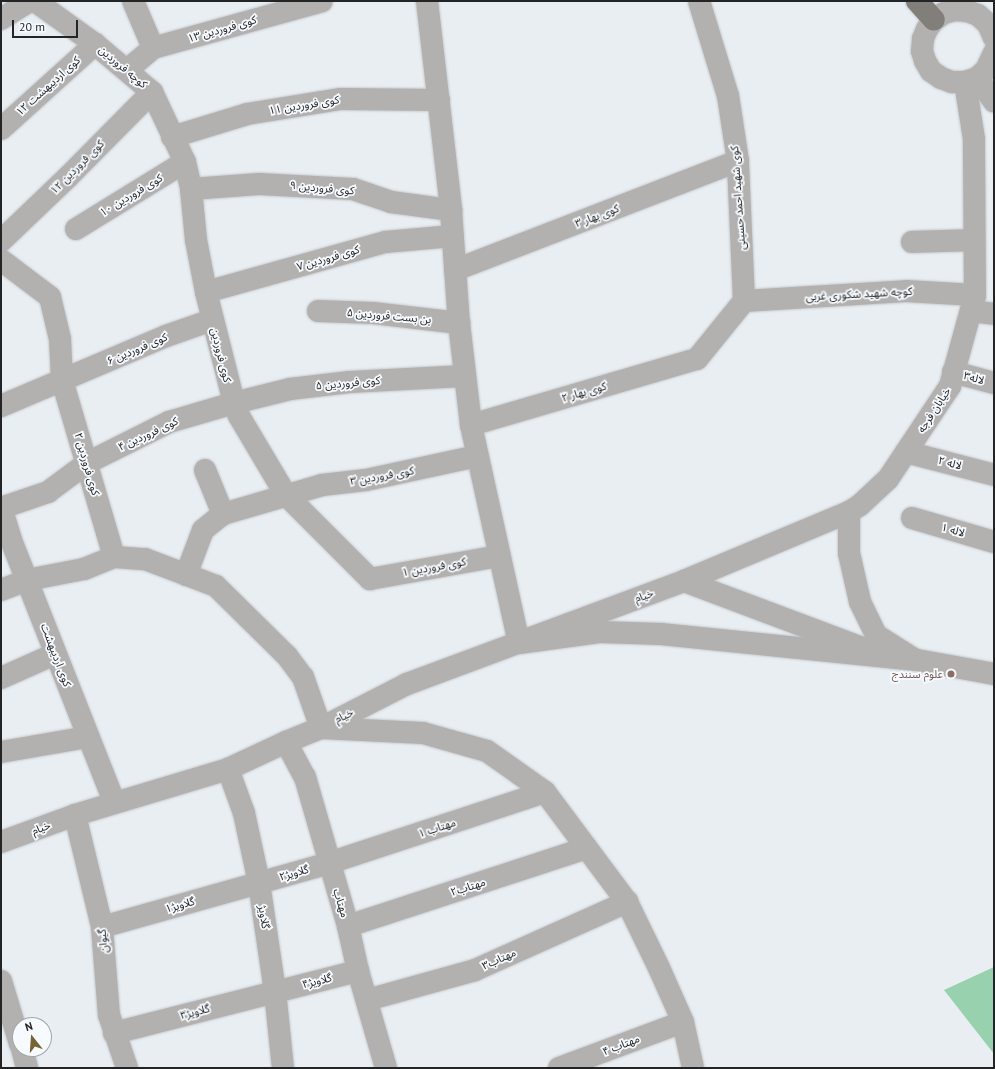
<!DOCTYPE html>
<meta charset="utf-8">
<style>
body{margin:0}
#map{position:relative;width:995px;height:1069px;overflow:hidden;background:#e9eef3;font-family:"PT Sans","Noto Sans Arabic",sans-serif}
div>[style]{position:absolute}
.green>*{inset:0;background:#98d1ad}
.roads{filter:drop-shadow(0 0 1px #c5cace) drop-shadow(0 0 1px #c5cace)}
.minor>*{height:22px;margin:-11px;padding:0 11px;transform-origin:11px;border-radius:11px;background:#b3b1af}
.major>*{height:22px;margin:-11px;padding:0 11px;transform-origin:11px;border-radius:11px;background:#827f7b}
.dots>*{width:11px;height:11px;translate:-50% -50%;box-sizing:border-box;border:2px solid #f7fbff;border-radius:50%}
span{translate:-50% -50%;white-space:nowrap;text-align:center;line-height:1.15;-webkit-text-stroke:3.5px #f7fbff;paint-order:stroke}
.street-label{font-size:11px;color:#222426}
.education-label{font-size:11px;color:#785e54}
.right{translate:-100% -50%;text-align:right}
.frame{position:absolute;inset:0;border:2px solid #222426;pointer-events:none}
.north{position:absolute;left:12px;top:1017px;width:40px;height:40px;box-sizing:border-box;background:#f7fbff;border:1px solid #a2a5a8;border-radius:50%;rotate:343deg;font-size:11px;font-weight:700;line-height:16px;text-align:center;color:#222426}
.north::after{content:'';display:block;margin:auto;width:14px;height:18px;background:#766432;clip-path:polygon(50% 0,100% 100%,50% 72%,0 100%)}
.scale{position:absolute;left:12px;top:20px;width:66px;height:18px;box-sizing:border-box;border:2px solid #222426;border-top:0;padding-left:5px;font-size:12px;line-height:14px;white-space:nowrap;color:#222426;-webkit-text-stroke:3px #f7fbff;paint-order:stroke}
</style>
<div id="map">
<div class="green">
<i style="clip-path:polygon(994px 967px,994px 1054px,944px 990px)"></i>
</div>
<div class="roads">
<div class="minor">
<i style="left:35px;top:1px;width:74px;rotate:35.6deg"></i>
<i style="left:95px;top:44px;width:75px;rotate:40.1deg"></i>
<i style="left:152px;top:92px;width:77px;rotate:64.8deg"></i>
<i style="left:185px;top:162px;width:28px;rotate:77deg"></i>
<i style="left:191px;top:189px;width:51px;rotate:84.4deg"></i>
<i style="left:196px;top:240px;width:53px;rotate:79.1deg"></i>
<i style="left:206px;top:292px;width:114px;rotate:75.8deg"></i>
<i style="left:234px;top:403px;width:14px;rotate:69deg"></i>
<i style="left:239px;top:416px;width:92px;rotate:59.3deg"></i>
<i style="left:286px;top:495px;width:119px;rotate:45deg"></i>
<i style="left:370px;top:579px;width:131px;rotate:-10.1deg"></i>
<i style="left:133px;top:1px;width:51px;rotate:66.9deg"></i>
<i style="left:427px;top:1px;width:210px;rotate:83.4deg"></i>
<i style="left:451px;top:210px;width:113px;rotate:86deg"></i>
<i style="left:459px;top:323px;width:103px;rotate:83.3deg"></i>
<i style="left:471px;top:425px;width:223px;rotate:77.6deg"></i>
<i style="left:519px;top:643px;width:81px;rotate:-7.8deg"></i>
<i style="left:599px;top:632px;width:62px;rotate:1.8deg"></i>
<i style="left:661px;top:634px;width:257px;rotate:5.8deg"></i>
<i style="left:917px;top:660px;width:78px;rotate:10.3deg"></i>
<i style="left:1px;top:19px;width:34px;rotate:-32deg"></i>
<i style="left:994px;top:38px;width:15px;rotate:-113deg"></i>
<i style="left:988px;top:24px;width:13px;rotate:-138deg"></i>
<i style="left:978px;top:15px;width:12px;rotate:-160deg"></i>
<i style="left:967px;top:11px;width:12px;rotate:-175deg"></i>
<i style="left:955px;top:10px;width:11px;rotate:165deg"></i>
<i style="left:944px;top:13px;width:12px;rotate:145deg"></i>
<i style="left:934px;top:20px;width:11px;rotate:128deg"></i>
<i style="left:927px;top:29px;width:11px;rotate:112deg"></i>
<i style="left:923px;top:39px;width:12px;rotate:95deg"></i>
<i style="left:922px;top:51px;width:10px;rotate:73deg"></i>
<i style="left:925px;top:61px;width:12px;rotate:59deg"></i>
<i style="left:931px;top:71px;width:12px;rotate:35deg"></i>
<i style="left:941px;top:78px;width:12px;rotate:20deg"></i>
<i style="left:952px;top:82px;width:13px"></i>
<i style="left:965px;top:82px;width:13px;rotate:-18deg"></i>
<i style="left:977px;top:78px;width:12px;rotate:-42deg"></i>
<i style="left:986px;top:70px;width:19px;rotate:-65deg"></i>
<i style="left:127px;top:70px;width:34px;rotate:-40deg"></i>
<i style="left:153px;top:48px;width:175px;rotate:-15.5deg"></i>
<i style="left:977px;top:78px;width:29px;rotate:54deg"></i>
<i style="left:1px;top:129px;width:127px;rotate:-42.1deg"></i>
<i style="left:172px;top:137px;width:78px;rotate:-17deg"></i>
<i style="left:247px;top:114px;width:95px;rotate:-9.1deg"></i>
<i style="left:341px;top:99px;width:98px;rotate:0.6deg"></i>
<i style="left:191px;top:189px;width:68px;rotate:-4.2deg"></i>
<i style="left:259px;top:184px;width:94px;rotate:3deg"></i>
<i style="left:353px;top:189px;width:40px;rotate:18.9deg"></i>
<i style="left:391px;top:202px;width:61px;rotate:7.6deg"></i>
<i style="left:76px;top:229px;width:128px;rotate:-31.6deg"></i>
<i style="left:1px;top:241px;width:94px;rotate:-43.7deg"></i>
<i style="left:69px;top:176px;width:118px;rotate:-45.3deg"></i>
<i style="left:912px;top:242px;width:62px;rotate:-1.8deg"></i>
<i style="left:1px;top:260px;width:61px;rotate:37.1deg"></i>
<i style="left:50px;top:297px;width:43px;rotate:76.6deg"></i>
<i style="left:60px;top:339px;width:41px;rotate:87.2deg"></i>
<i style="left:62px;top:380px;width:184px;rotate:73.6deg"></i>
<i style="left:114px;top:557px;width:31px;rotate:4deg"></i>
<i style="left:145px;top:559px;width:76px;rotate:20.8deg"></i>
<i style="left:216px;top:586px;width:100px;rotate:44.6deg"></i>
<i style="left:287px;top:656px;width:26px;rotate:53deg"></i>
<i style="left:303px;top:677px;width:54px;rotate:70.6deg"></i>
<i style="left:321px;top:728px;width:102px;rotate:2.8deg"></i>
<i style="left:423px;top:733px;width:66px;rotate:15.7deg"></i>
<i style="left:487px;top:751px;width:71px;rotate:35.3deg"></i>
<i style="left:545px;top:792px;width:137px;rotate:53.3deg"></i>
<i style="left:627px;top:902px;width:73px;rotate:64.1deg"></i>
<i style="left:659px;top:968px;width:59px;rotate:66deg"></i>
<i style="left:683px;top:1022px;width:47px;rotate:77.7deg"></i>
<i style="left:455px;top:270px;width:303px;rotate:-21.1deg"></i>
<i style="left:206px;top:292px;width:186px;rotate:-15.6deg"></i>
<i style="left:385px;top:242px;width:68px;rotate:-5deg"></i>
<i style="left:744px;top:301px;width:162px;rotate:-3.5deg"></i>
<i style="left:906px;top:291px;width:69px;rotate:3.3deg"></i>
<i style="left:318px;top:311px;width:55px;rotate:2.1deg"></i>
<i style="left:373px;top:313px;width:87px;rotate:6.6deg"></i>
<i style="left:971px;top:311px;width:23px;rotate:7deg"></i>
<i style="left:953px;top:372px;width:42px;rotate:15deg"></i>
<i style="left:1px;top:406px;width:179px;rotate:-23deg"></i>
<i style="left:166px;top:336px;width:49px;rotate:-19.2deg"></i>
<i style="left:471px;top:425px;width:235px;rotate:-16.3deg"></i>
<i style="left:697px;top:359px;width:75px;rotate:-51deg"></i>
<i style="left:744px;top:301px;width:140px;rotate:-92.5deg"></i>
<i style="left:738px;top:161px;width:66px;rotate:-98.7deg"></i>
<i style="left:728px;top:96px;width:99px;rotate:-107deg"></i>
<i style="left:906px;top:452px;width:91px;rotate:14.6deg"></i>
<i style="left:205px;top:470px;width:48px;rotate:67.8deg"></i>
<i style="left:1px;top:507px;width:34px;rotate:73deg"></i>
<i style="left:11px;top:540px;width:282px;rotate:68.5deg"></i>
<i style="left:1px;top:508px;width:50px;rotate:-18.8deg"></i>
<i style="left:48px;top:492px;width:49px;rotate:-36.6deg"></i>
<i style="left:87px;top:463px;width:92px;rotate:-26.6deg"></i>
<i style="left:169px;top:422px;width:68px;rotate:-16.3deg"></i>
<i style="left:234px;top:403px;width:58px;rotate:-14deg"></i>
<i style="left:290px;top:389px;width:60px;rotate:-6.7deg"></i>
<i style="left:350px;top:382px;width:114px;rotate:-3deg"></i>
<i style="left:849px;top:512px;width:41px;rotate:90deg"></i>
<i style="left:849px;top:553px;width:50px;rotate:77.3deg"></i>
<i style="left:860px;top:602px;width:37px;rotate:64deg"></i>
<i style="left:876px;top:635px;width:45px;rotate:32.3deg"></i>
<i style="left:912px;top:518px;width:85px;rotate:16.3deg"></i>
<i style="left:186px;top:575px;width:48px;rotate:-69.3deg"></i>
<i style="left:203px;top:530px;width:26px;rotate:-39deg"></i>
<i style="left:223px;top:514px;width:103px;rotate:-16.3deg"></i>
<i style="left:322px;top:485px;width:44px;rotate:-6.5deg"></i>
<i style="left:366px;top:480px;width:114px;rotate:-12.2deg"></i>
<i style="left:684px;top:581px;width:188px;rotate:20.6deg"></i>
<i style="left:1px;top:590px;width:28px;rotate:-21deg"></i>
<i style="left:27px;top:580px;width:58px;rotate:-10.9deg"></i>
<i style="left:84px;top:569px;width:32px;rotate:-22deg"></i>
<i style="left:1px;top:678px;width:59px;rotate:-24deg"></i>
<i style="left:286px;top:742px;width:40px;rotate:62deg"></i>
<i style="left:305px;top:777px;width:155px;rotate:73.9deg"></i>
<i style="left:348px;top:926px;width:46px;rotate:77.5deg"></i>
<i style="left:358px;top:971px;width:101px;rotate:73.9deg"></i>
<i style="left:1px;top:752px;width:88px;rotate:-9.8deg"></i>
<i style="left:228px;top:769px;width:47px;rotate:70deg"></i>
<i style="left:244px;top:813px;width:72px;rotate:77.9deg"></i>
<i style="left:259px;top:883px;width:109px;rotate:81.6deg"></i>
<i style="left:275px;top:991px;width:77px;rotate:84.1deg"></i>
<i style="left:75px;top:815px;width:115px;rotate:76.4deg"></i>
<i style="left:102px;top:927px;width:88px;rotate:85.5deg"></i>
<i style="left:109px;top:1015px;width:56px;rotate:71.2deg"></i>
<i style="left:1px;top:842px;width:79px;rotate:-20deg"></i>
<i style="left:75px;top:815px;width:160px;rotate:-16.7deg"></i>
<i style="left:228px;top:769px;width:64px;rotate:-25deg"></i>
<i style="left:286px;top:742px;width:38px;rotate:-22deg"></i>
<i style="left:321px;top:728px;width:97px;rotate:-27.1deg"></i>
<i style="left:407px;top:684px;width:296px;rotate:-20.4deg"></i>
<i style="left:684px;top:581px;width:179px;rotate:-22.7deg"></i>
<i style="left:849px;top:512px;width:13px;rotate:-32deg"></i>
<i style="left:860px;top:505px;width:38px;rotate:-43deg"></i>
<i style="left:888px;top:479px;width:112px;rotate:-56.3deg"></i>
<i style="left:950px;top:386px;width:94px;rotate:-74.6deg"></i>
<i style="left:975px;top:295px;width:156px;rotate:-90.4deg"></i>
<i style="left:974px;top:139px;width:58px;rotate:-99deg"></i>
<i style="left:348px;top:926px;width:251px;rotate:-18.1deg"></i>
<i style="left:102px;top:927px;width:236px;rotate:-15.7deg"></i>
<i style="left:329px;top:863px;width:227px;rotate:-18.2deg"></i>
<i style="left:1px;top:981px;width:66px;rotate:73.2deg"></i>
<i style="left:367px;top:1000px;width:112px;rotate:-15.5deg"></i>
<i style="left:475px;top:970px;width:167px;rotate:-24.1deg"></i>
<i style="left:114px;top:1033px;width:252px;rotate:-14.3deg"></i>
<i style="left:22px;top:1049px;width:20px;rotate:75deg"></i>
<i style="left:559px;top:1068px;width:132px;rotate:-20.4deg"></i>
</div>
<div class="major">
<i style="left:917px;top:1px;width:25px;rotate:48deg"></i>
</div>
</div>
<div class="dots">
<i style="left:951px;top:674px;background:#8d6e63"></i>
</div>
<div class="street-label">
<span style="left:222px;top:29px;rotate:-16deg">کوی فروردین ۱۳</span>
<span style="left:123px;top:67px;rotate:40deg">کوچه فروردین</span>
<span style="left:48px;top:86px;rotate:-42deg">کوی اردیبهشت ۱۲</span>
<span style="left:304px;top:105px;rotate:-9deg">کوی فروردین ۱۱</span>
<span style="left:77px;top:167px;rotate:-45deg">کوی فروردین ۱۲</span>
<span style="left:322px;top:188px;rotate:5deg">کوی فروردین ۹</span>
<span style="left:131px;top:195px;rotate:-31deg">کوی فروردین ۱۰</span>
<span style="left:738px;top:198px;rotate:-94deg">کوی شهید احمد حسینی</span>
<span style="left:597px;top:216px;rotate:-21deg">کوی بهار ۳</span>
<span style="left:328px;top:258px;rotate:-16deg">کوی فروردین ۷</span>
<span style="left:859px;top:294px;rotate:-3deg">کوچه شهید شکوری غربی</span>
<span style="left:389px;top:316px;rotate:5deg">بن بست فروردین ۵</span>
<span style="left:137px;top:349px;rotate:-23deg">کوی فروردین ۶</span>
<span style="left:221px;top:355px;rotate:76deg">کوی فروردین</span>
<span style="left:974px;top:378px;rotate:15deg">لاله۳</span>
<span style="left:348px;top:383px;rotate:-5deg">کوی فروردین ۵</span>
<span style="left:584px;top:392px;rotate:-16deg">کوی بهار ۲</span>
<span style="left:934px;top:410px;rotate:-57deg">خیابان فرجه</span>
<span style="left:148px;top:434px;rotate:-25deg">کوی فروردین ۴</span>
<span style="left:950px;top:463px;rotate:15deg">لاله ۲</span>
<span style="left:87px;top:464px;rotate:74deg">کوی فروردین ۲</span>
<span style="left:382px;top:476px;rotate:-10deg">کوی فروردین ۳</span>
<span style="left:953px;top:530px;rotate:16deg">لاله ۱</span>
<span style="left:434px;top:567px;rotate:-10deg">کوی فروردین ۱</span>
<span style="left:644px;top:596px;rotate:-21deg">خیام</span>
<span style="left:56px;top:655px;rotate:69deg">کوی اردیبهشت</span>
<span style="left:344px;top:716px;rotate:-27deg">خیام</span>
<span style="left:41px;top:828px;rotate:-21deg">خیام</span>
<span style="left:437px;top:828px;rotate:-18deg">مهتاب ۱</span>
<span style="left:294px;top:873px;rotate:-16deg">گلاویژ۲</span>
<span style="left:468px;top:887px;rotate:-18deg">مهتاب۲</span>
<span style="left:341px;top:903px;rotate:73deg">مهتاب</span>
<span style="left:180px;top:905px;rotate:-16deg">گلاویژ۱</span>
<span style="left:264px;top:917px;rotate:81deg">گلاویژ</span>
<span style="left:103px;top:941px;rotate:-96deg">گیوان</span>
<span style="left:499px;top:959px;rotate:-24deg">مهتاب۳</span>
<span style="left:317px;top:981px;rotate:-14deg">گلاویژ۴</span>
<span style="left:195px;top:1012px;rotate:-15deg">گلاویژ۳</span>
<span style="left:621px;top:1045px;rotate:-21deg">مهتاب ۴</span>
</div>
<div class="education-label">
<span class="right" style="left:943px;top:674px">علوم سنندج</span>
</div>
<div class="frame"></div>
<div class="north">N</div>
<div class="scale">20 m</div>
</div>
